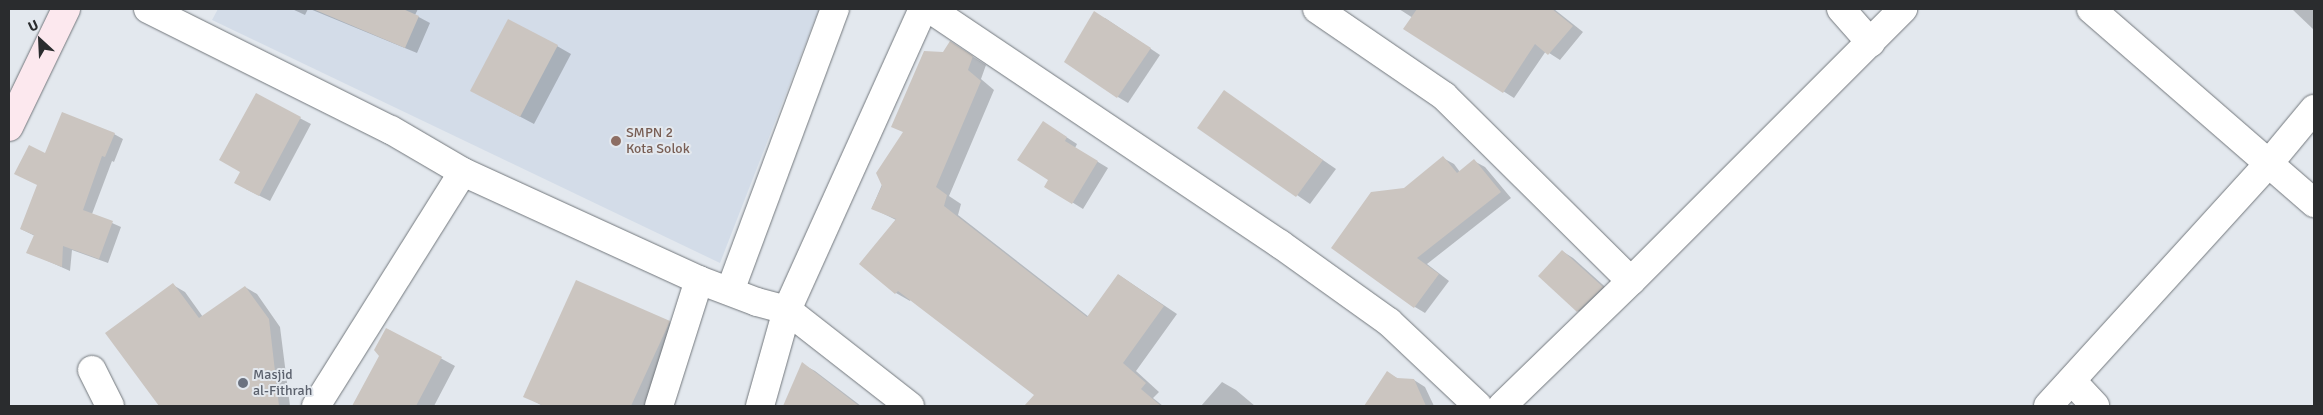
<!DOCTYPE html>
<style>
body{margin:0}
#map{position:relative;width:2323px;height:415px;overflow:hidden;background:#e3e8ee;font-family:Signika,sans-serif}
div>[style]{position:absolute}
.built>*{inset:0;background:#d3dce8}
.shadow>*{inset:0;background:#0003}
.building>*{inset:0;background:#cbc5c0}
.roads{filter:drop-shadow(0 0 1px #72777c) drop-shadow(0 0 1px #72777c)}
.street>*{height:28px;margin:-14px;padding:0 14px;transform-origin:14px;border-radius:14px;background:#fff}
.secondary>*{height:28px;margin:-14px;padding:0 14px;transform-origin:14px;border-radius:14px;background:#fce8ee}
.dots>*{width:14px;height:14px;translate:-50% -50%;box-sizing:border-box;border:2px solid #e3e8ee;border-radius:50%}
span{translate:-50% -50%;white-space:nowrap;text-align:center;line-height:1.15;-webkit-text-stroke:4px #e3e8ee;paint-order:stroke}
.education-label{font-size:14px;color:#785e54}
.left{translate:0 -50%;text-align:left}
.worship-label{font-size:14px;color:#5b616d}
.frame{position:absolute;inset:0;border:10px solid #2a2c2e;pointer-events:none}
.north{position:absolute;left:15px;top:15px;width:50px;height:50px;-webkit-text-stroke:4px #e3e8ee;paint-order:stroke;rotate:335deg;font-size:14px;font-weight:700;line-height:20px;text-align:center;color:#2a2c2e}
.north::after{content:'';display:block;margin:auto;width:18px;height:22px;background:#2a2c2e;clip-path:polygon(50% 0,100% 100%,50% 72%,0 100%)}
</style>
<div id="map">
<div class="built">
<i style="clip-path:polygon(218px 9px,819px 9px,720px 263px,212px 20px)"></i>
</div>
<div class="shadow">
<i style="clip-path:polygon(292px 9px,308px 9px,305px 15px)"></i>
<i style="clip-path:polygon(310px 9px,418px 9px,415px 15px,430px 23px,417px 53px)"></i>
<i style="clip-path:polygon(1399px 9px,1554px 9px,1583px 32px,1560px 60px,1546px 51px,1514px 98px,1405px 29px,1413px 18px)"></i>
<i style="clip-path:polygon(2292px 9px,2314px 9px,2314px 30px)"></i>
<i style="clip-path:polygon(1105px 18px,1160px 55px,1128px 103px,1118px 97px)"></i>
<i style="clip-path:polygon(557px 46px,571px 54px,534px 124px,485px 98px)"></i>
<i style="clip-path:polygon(964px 51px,986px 65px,981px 79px,994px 90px,949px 196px,961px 204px,958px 215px,1089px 317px,1119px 275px,1177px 314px,1136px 371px,1159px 392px,1153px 398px,1163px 406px,1026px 406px,1036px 395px,911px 299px,910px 301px,896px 293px,860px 264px,896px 220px,872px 208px,904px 133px,943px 54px)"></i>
<i style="clip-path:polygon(1224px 92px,1336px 169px,1310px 204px,1199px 128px)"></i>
<i style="clip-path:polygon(256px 95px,311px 124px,270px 201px,246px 189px,242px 172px)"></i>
<i style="clip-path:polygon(1054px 129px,1077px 144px,1075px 148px,1108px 168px,1083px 209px,1046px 186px,1050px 180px)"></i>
<i style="clip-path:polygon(114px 134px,123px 139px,114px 162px,112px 161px,92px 214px,121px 227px,108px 263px,72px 250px,70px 271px,28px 252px,35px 236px,21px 229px,38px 185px,46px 155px)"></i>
<i style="clip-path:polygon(1443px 158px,1454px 164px,1460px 172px,1474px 161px,1485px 167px,1511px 198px,1427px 264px,1449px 281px,1425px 313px,1415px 307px,1404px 189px)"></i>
<i style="clip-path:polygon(1562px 251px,1573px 258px,1612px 293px,1588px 317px,1578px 311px)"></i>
<i style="clip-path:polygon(173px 285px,185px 292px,203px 317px,245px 287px,257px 294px,280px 327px,290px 406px,161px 406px,107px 333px)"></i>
<i style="clip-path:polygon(669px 322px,683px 330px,648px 406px,543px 406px,524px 396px)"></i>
<i style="clip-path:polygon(387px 329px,455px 366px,434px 406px,358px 406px,355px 404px,381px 356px)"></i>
<i style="clip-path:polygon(802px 364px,815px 371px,861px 406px,785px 406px)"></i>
<i style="clip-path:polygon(1387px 373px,1399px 379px,1414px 380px,1425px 387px,1434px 406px,1366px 406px)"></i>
<i style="clip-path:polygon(1222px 382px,1236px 390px,1255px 406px,1201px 406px)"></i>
</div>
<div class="building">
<i style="clip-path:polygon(313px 9px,403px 9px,419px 16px,405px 48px)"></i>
<i style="clip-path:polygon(1417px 9px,1552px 9px,1573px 26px,1548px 55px,1535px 44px,1503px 93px,1403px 29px)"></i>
<i style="clip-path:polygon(1094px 11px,1151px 48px,1117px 98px,1064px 62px)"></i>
<i style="clip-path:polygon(508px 19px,558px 45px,520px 117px,470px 91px)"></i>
<i style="clip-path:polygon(950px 41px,973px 56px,968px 70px,981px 81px,936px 187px,947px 195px,944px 206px,1087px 317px,1118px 274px,1164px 306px,1123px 363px,1146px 383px,1141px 389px,1161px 406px,1024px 406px,1034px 395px,898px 291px,895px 294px,859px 264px,896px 219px,871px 209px,882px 186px,876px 173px,903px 132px,891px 127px,924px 51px,943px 52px)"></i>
<i style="clip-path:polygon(1224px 90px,1323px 160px,1296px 197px,1197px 128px)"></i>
<i style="clip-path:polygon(256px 93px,301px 117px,259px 196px,234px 183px,240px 172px,219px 160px)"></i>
<i style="clip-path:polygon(62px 112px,115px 133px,105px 157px,102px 156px,83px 210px,113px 221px,99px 259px,63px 246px,62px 267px,26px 253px,34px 235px,20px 229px,37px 185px,14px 174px,29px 145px,45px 153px)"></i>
<i style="clip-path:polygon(1043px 121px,1067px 137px,1065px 141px,1098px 161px,1072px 204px,1044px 187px,1048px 180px,1017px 160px)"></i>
<i style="clip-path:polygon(1443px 156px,1457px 173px,1474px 159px,1501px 192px,1417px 258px,1439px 274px,1414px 308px,1331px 248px,1371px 192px,1404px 188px)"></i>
<i style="clip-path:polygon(1562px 250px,1603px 287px,1577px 312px,1538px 276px)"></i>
<i style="clip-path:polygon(576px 280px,670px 321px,631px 406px,544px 406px,523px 397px)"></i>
<i style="clip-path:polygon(173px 283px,199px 318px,245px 286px,269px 319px,279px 406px,159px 406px,105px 333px)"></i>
<i style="clip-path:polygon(386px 328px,442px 357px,416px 406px,352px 406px,379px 356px,374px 350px)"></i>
<i style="clip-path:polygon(802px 362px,859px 406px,783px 406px)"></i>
<i style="clip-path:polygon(1387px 371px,1397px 378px,1414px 379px,1426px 406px,1364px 406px)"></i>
</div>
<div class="roads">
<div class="street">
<i style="left:148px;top:9px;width:271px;rotate:26.5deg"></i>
<i style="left:391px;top:130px;width:83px;rotate:30.3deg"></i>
<i style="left:463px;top:172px;width:260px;rotate:24.6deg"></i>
<i style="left:699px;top:280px;width:62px;rotate:20.8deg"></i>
<i style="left:757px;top:302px;width:31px;rotate:15deg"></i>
<i style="left:787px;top:310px;width:156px;rotate:38deg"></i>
<i style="left:930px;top:9px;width:422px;rotate:33.9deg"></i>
<i style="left:1280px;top:244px;width:134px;rotate:35.6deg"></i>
<i style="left:1389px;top:322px;width:122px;rotate:43.3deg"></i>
<i style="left:1317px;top:9px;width:154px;rotate:34.4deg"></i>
<i style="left:1444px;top:96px;width:263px;rotate:44.7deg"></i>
<i style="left:1841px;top:9px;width:45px;rotate:48.6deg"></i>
<i style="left:2091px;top:9px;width:296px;rotate:41deg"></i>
<i style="left:730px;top:291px;width:301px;rotate:-69.6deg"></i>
<i style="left:92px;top:370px;width:40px;rotate:63.4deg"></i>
<i style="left:2072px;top:381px;width:34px;rotate:47deg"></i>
<i style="left:316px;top:406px;width:276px;rotate:-57.9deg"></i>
<i style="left:659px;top:406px;width:132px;rotate:-72.4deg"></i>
<i style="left:760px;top:406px;width:100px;rotate:-74.3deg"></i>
<i style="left:787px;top:310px;width:330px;rotate:-65.7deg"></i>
<i style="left:1502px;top:406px;width:180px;rotate:-44.1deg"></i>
<i style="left:1631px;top:281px;width:385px;rotate:-45deg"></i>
<i style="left:2048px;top:406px;width:330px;rotate:-47.7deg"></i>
<i style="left:2270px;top:162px;width:69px;rotate:-50.3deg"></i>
</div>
<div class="secondary">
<i style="left:9px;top:127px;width:131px;rotate:-64.2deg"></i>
</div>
</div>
<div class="dots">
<i style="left:616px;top:141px;background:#8d6e63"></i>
<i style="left:243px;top:383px;background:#6b7280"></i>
</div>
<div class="education-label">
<span class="left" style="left:626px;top:141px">SMPN 2<br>Kota Solok</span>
</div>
<div class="worship-label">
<span class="left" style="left:253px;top:383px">Masjid<br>al-Fithrah</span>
</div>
<div class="frame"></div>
<div class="north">U</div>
</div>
